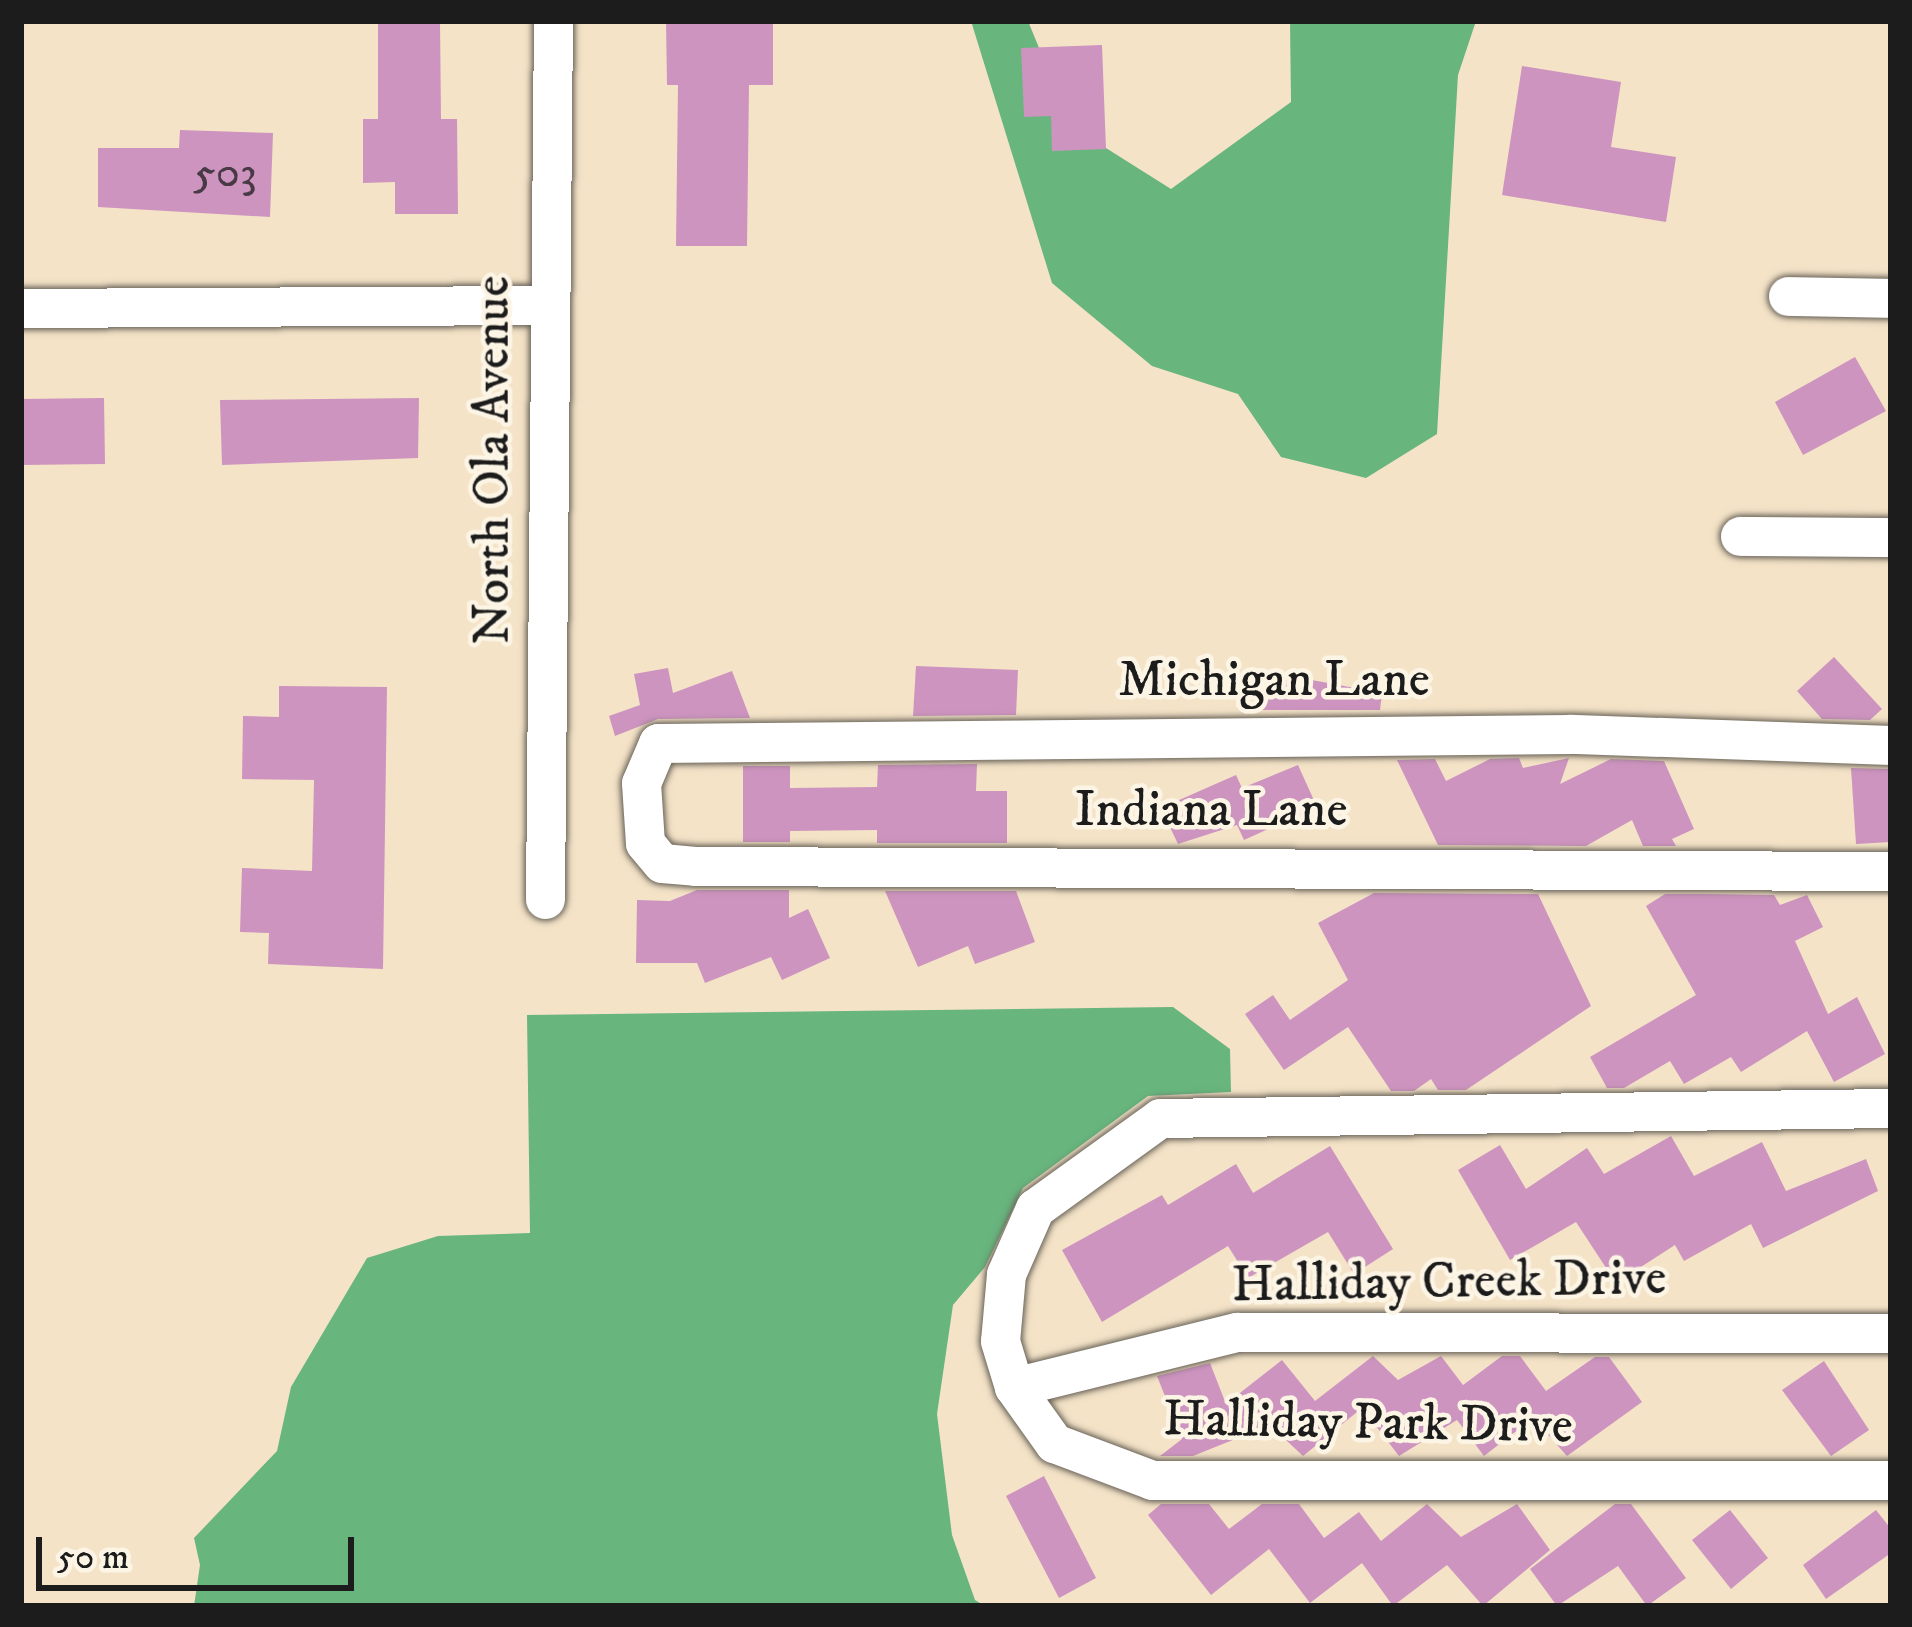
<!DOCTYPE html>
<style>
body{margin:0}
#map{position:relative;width:1912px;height:1627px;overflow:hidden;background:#f4e3c7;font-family:"IM FELL DW Pica",serif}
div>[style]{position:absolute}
.forest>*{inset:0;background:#68b57e}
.building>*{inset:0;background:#cd94c0}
.roads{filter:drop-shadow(0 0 3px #686258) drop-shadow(0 0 3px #686258)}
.minor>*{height:39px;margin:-19.5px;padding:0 19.5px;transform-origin:19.5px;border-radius:19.5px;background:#fff}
span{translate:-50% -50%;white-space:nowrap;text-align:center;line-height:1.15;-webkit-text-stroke:9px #fcf5e5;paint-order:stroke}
.number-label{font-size:45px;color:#483a45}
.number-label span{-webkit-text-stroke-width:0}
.street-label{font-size:51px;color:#1c1c1c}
.frame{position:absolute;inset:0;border:24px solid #1c1c1c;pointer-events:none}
.scale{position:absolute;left:36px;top:1537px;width:318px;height:54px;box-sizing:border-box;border:6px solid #1c1c1c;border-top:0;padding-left:15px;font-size:36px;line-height:42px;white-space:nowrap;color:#1c1c1c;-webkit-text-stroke:9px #fcf5e5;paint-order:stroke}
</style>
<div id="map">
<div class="forest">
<i style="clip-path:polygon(971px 21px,1028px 21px,1071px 126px,1171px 189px,1291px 102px,1290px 21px,1476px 21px,1458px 75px,1437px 434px,1366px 478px,1281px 457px,1238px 394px,1152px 366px,1052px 283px)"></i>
<i style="clip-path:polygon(1173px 1007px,1230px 1049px,1231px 1092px,1148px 1096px,1023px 1188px,985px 1267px,953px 1305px,937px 1414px,952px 1535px,975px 1600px,985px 1606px,194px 1606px,200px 1565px,194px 1538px,277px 1451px,291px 1387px,367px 1258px,438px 1236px,530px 1233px,527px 1015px)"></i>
</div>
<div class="building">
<i style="clip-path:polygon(378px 21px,440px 21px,441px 119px,457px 119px,458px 214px,395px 214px,395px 182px,363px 183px,363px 119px,378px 119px)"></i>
<i style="clip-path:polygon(666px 21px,773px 21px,773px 85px,749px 85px,747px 246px,676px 246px,678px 85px,667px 85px)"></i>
<i style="clip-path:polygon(1102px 45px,1106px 149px,1052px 151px,1051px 116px,1024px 117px,1021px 48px)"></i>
<i style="clip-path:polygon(1522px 66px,1621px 82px,1611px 147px,1676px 157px,1666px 222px,1502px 195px)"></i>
<i style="clip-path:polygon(180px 130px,273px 133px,270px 217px,98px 207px,98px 148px,179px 148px)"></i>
<i style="clip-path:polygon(1855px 357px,1886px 411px,1803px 455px,1775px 402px)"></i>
<i style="clip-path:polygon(104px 398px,105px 464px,21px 465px,21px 399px)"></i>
<i style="clip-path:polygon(419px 398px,418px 458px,222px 465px,220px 400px)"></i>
<i style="clip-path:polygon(1834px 657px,1882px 709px,1870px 720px,1822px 719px,1797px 691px)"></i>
<i style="clip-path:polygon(916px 666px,1018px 670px,1016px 715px,913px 716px)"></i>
<i style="clip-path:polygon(668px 668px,673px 693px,732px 671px,750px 718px,658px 719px,615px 736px,609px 716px,640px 705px,634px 674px)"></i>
<i style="clip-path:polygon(1269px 672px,1382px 693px,1380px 710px,1262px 710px)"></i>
<i style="clip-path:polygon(279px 686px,387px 687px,383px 969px,268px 964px,269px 933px,240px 932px,242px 868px,312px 871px,314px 780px,242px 779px,243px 716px,279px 717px)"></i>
<i style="clip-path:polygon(1519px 758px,1523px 768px,1569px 758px,1560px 784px,1611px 759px,1664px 761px,1694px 829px,1672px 839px,1676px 846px,1643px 846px,1632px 820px,1586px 846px,1438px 845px,1397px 760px,1435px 759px,1446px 781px,1490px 759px)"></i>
<i style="clip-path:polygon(977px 764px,976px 791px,1007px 791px,1007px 843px,877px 843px,877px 830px,790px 831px,790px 842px,743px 842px,743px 766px,790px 766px,790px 788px,877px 787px,878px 765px)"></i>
<i style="clip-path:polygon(1298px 765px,1317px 807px,1244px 840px,1237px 825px,1178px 844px,1161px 808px,1236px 775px,1242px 788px)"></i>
<i style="clip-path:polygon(1851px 768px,1891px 769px,1891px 842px,1856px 844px)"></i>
<i style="clip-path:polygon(697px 890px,789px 890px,789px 918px,808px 909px,830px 958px,782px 980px,771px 957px,705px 983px,697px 963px,636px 963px,637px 900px,670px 901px)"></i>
<i style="clip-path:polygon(885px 891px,1016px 891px,1035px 942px,975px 964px,968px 946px,918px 967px)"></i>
<i style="clip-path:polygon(1374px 893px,1538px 894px,1591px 1006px,1466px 1090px,1438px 1090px,1431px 1079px,1414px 1091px,1391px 1091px,1348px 1027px,1284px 1070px,1245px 1014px,1273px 995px,1290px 1020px,1348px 980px,1318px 923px)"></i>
<i style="clip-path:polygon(1704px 894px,1774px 895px,1780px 905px,1807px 895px,1823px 927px,1795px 941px,1828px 1014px,1857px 997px,1885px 1054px,1834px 1082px,1807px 1031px,1741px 1072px,1731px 1057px,1684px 1084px,1670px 1061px,1624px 1088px,1607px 1088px,1590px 1057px,1696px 995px,1646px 906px,1665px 894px)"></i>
<i style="clip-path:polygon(1671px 1136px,1694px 1176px,1762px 1142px,1786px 1191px,1866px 1159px,1878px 1191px,1763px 1248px,1751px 1224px,1684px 1261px,1675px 1245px,1616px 1283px,1576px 1222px,1510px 1260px,1458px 1170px,1500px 1145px,1526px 1189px,1587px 1148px,1604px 1174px)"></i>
<i style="clip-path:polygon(1330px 1146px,1393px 1249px,1354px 1274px,1328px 1232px,1248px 1278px,1228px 1246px,1102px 1322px,1062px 1250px,1162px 1195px,1168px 1205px,1236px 1164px,1253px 1193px)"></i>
<i style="clip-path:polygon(1373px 1356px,1398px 1380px,1441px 1356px,1463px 1385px,1502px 1356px,1520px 1356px,1546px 1391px,1595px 1357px,1609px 1357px,1642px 1402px,1567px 1456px,1533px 1418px,1484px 1456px,1457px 1420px,1399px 1456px,1362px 1408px,1303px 1456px,1270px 1425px,1193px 1456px,1160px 1456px,1182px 1439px,1157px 1376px,1210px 1363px,1226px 1404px,1282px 1360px,1315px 1401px)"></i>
<i style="clip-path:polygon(1824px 1361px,1869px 1430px,1831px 1456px,1782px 1390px)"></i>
<i style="clip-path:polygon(1044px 1476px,1096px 1578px,1059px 1598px,1006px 1496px)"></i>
<i style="clip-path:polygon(1161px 1504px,1209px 1504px,1229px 1529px,1262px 1504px,1299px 1504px,1324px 1538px,1359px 1512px,1381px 1541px,1427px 1504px,1461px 1537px,1517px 1504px,1550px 1550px,1483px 1606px,1447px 1565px,1393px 1606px,1362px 1563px,1310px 1603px,1269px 1549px,1211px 1595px,1148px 1515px)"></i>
<i style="clip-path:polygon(1615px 1504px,1631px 1504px,1686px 1578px,1647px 1606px,1618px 1566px,1557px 1606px,1530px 1569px)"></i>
<i style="clip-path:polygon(1730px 1510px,1768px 1558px,1731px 1589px,1692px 1540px)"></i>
<i style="clip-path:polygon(1876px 1510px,1891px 1529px,1891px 1553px,1826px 1599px,1803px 1565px)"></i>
</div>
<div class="roads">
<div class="minor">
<i style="left:1788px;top:296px;width:103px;rotate:1.1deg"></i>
<i style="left:21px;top:308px;width:526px;rotate:-0.33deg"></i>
<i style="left:1740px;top:536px;width:151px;rotate:0.4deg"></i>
<i style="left:1891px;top:745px;width:322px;rotate:-178deg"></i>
<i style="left:1569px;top:734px;width:911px;rotate:179.43deg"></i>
<i style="left:658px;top:743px;width:43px;rotate:113deg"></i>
<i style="left:641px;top:783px;width:60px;rotate:86.2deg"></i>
<i style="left:645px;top:843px;width:26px;rotate:50deg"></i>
<i style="left:662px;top:863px;width:33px;rotate:5deg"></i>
<i style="left:695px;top:866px;width:1196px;rotate:0.24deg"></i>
<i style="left:545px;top:899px;width:878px;rotate:-89.48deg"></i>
<i style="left:1891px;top:1108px;width:731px;rotate:179.22deg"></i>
<i style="left:1160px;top:1118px;width:154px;rotate:144.2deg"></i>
<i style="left:1035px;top:1208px;width:72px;rotate:113.7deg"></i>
<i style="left:1006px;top:1274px;width:67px;rotate:95.1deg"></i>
<i style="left:1000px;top:1341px;width:48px;rotate:73.1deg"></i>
<i style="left:1014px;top:1387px;width:69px;rotate:54.5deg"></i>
<i style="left:1054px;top:1443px;width:105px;rotate:20.7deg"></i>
<i style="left:1152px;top:1480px;width:739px"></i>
<i style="left:1014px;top:1387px;width:230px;rotate:-13.9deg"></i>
<i style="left:1237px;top:1332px;width:654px;rotate:0.09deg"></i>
</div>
</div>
<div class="number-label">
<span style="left:225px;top:174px">503</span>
</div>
<div class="street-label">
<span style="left:493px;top:460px;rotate:-90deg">North Ola Avenue</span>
<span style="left:1274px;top:680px">Michigan Lane</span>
<span style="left:1211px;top:810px">Indiana Lane</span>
<span style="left:1449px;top:1282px;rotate:-1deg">Halliday Creek Drive</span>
<span style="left:1368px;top:1423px;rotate:1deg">Halliday Park Drive</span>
</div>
<div class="frame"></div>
<div class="scale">50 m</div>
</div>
